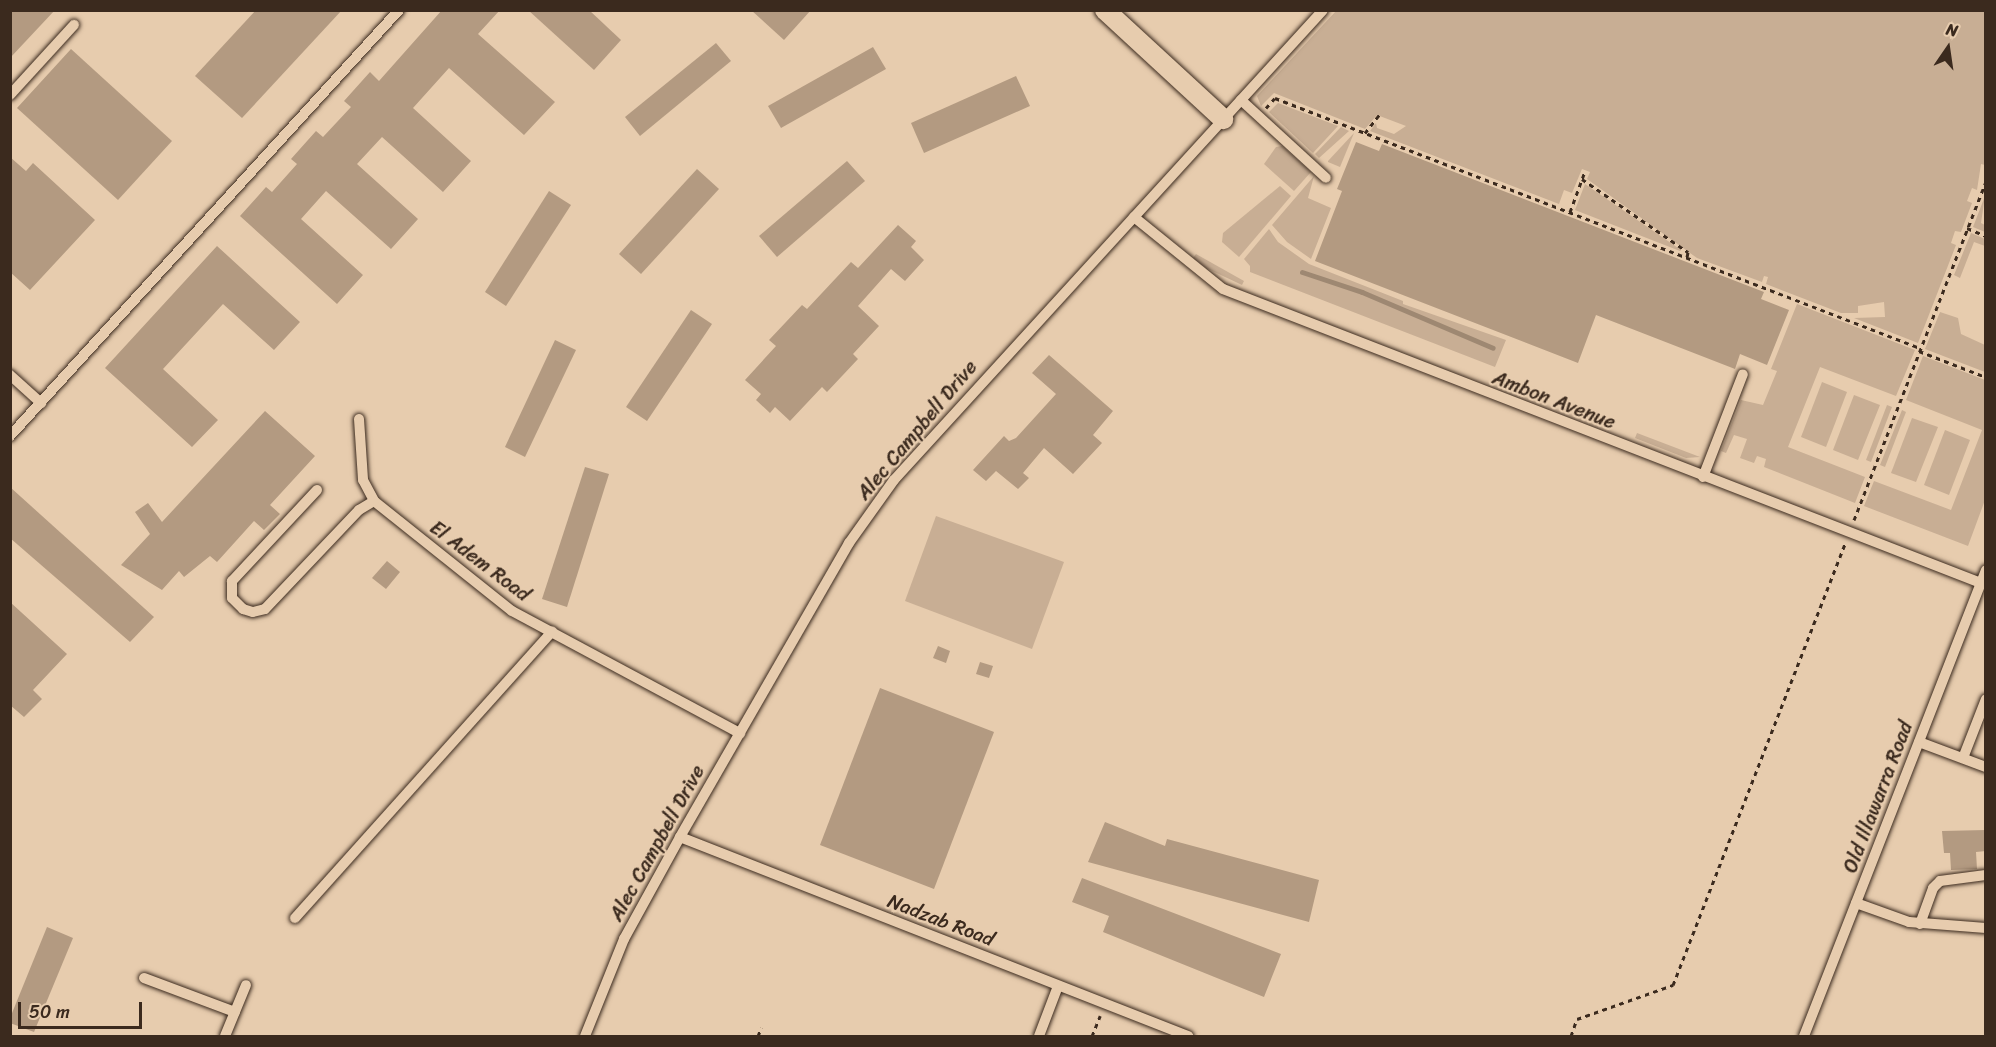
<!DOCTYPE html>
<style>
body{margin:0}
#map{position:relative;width:1996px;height:1047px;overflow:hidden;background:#e7ccae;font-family:Sriracha,sans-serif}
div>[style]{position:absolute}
.green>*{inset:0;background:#c8ae94}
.stream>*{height:5px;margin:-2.5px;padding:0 2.5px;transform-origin:2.5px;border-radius:2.5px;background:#9e8872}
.building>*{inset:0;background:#b39a81}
.path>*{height:3px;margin-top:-1.5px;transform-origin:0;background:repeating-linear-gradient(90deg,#3b2a1e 0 4.5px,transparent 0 9px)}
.roads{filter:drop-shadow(0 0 2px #3b2a1e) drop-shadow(0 0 2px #3b2a1e)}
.service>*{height:10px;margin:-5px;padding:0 5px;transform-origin:5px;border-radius:5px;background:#e7ccae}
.minor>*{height:20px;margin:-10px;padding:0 10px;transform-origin:10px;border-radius:10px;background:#e7ccae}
span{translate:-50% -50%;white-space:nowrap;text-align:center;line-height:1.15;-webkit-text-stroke:4.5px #e7ccae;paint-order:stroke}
.street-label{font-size:20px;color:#3b2a1e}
.frame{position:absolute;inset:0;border:12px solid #3b2a1e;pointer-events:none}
.north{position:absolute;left:1918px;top:18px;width:60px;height:60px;-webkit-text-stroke:4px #e7ccae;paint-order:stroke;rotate:13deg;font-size:16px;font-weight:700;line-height:24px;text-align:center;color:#3b2a1e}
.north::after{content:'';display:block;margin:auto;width:21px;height:27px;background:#3b2a1e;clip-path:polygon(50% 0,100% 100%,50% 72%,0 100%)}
.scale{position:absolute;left:18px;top:1002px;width:124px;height:27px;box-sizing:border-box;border:3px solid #3b2a1e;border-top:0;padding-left:8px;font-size:18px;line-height:21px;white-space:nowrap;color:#3b2a1e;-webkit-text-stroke:4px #e7ccae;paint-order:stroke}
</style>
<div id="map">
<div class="green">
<i style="clip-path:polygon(1336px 11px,1985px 11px,1985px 165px,1981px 164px,1977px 190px,1972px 188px,1967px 201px,1972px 203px,1961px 232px,1955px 231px,1951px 243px,1956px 245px,1918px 343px,1854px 318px,1885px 317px,1884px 302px,1858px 306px,1858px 313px,1841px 313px,1766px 284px,1768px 277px,1764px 276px,1762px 282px,1697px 258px,1587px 179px,1590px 172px,1582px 169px,1572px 193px,1564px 190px,1559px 204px,1370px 131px,1376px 123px,1377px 128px,1394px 134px,1406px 126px,1377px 115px,1365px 129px,1274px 93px,1261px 106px,1257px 96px)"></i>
<i style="clip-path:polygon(1278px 103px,1338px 126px,1313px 153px,1269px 112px)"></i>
<i style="clip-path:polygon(1341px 127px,1349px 131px,1319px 158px,1315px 154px)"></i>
<i style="clip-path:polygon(1354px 133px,1340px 167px,1328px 162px,1328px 161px)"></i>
<i style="clip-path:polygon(1282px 146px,1311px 172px,1294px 191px,1264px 164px,1276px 147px)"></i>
<i style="clip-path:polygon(1314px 176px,1308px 198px,1331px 208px,1311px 259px,1287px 242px,1272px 225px)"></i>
<i style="clip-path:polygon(1585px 184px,1681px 250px,1680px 251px,1575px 210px)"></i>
<i style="clip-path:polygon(1280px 186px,1291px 196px,1239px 257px,1222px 242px,1223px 233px)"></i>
<i style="clip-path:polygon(1985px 196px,1981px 223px,1985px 225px,1985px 232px,1973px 227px)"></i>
<i style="clip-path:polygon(1269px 229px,1278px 242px,1309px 264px,1403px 301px,1403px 304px,1506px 340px,1495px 367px,1250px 272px,1250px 266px,1244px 259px)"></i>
<i style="clip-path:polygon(1971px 233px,1985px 239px,1985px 246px,1974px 242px,1960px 278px,1954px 275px)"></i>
<i style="clip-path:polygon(1196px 254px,1244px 281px,1242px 285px,1206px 268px,1193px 258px)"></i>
<i style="clip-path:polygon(1797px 304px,1915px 350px,1896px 396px,1820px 367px,1788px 447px,1865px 477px,1855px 503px,1764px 467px,1766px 459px,1757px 456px,1754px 463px,1740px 458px,1747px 439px,1734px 435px,1726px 453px,1721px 451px,1741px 400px,1763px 405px,1777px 371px,1771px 369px)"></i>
<i style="clip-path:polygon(1940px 312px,1958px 318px,1961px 334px,1985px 345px,1985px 372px,1925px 349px)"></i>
<i style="clip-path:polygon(1923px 356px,1985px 380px,1985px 500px,1968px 546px,1864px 506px,1874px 481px,1951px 510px,1982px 430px,1906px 400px)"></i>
<i style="clip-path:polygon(1822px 382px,1847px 392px,1826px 447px,1801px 437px)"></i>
<i style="clip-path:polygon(1854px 395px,1880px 405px,1858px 460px,1833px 450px)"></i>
<i style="clip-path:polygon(1887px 405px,1892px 407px,1871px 462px,1866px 460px)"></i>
<i style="clip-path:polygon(1902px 410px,1906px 412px,1885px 467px,1880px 465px)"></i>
<i style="clip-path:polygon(1912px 418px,1938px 427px,1916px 482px,1891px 473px)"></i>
<i style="clip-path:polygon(1945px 430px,1970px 440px,1949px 495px,1924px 485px)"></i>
<i style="clip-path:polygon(1637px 433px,1700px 457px,1686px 458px,1635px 438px)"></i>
<i style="clip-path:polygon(936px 516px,1064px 562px,1032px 649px,905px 601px)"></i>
</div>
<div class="stream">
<i style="left:1302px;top:272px;width:63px;rotate:18.4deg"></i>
<i style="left:1362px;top:292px;width:142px;rotate:23.1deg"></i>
</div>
<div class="building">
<i style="clip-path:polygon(10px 10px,55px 10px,10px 58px)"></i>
<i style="clip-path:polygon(256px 10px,342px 10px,242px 118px,195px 76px)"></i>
<i style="clip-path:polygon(442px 10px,500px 10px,478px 34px,555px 102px,524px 135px,449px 68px,413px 108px,471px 161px,443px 192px,382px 137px,357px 164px,418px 219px,391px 249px,326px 191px,301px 219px,363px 275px,337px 304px,240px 216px,266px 187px,272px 192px,297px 164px,291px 159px,316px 131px,323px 137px,351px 107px,344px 101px,370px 72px,379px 81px)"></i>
<i style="clip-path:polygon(528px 10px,589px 10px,621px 40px,594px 70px)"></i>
<i style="clip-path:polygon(751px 10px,811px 10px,784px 40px)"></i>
<i style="clip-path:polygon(716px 43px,731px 61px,640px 136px,625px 117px)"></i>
<i style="clip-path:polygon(873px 47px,886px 69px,781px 128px,768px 106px)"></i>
<i style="clip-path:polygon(71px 49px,172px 141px,118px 200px,17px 108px)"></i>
<i style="clip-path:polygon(1016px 76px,1030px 106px,924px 153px,911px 123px)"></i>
<i style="clip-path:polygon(1356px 142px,1379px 151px,1382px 144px,1764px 292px,1761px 299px,1789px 310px,1767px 365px,1740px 354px,1735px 369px,1596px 315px,1578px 363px,1315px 261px,1342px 191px,1337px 189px)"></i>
<i style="clip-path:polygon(10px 157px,26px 171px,33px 163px,95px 220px,30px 290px,10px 272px)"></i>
<i style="clip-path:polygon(847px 161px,865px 181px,777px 257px,759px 236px)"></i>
<i style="clip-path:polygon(697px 169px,719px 189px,641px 274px,619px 254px)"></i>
<i style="clip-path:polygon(549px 191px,571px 205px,506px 306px,485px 292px)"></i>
<i style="clip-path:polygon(898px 225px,916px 241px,911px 247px,924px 260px,905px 281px,891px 269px,858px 306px,879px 326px,853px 354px,858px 359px,827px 392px,822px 387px,790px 421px,775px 407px,770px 413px,756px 400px,761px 394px,745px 380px,776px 346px,769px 340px,802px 305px,807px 309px,851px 262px,858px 268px)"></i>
<i style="clip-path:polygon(217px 246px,300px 322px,274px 350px,223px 304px,163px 369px,218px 420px,192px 447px,105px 368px)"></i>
<i style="clip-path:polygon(691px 310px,712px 324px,647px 421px,626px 407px)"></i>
<i style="clip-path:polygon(555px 340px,576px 350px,525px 457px,505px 447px)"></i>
<i style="clip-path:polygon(1049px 355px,1113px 411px,1093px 435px,1102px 443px,1073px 474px,1044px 448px,1023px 473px,1029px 478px,1018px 489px,996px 471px,986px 481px,973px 470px,1004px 436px,1009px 441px,1016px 438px,1056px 394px,1032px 373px)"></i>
<i style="clip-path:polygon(265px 411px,315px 456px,270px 505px,280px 514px,264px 530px,254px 521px,217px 562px,210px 556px,184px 577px,179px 571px,162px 590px,121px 565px,150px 534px,135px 512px,148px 503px,162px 522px)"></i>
<i style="clip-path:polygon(585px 467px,609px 474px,567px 607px,542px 599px)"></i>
<i style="clip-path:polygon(10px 487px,154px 617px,130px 642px,10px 538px)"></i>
<i style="clip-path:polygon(387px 561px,400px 572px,386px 589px,372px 578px)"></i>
<i style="clip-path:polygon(10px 602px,67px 654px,33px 690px,42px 699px,24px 717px,10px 705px)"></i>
<i style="clip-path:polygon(938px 646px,950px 651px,946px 663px,933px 658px)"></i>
<i style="clip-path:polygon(980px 662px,993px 666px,989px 678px,976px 674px)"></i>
<i style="clip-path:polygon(880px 688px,994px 732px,934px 889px,820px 845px)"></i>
<i style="clip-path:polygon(1105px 822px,1165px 846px,1167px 839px,1319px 880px,1309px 922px,1088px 862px)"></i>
<i style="clip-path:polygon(1986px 830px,1986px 851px,1976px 852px,1977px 869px,1951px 870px,1950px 853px,1944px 853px,1942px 831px)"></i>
<i style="clip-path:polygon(1082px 878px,1281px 954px,1264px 997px,1103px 932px,1109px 916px,1072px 902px)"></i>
<i style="clip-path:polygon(47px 927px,73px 938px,34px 1032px,10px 1023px,10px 1018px)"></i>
</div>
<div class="path">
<i style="left:1266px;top:108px;width:13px;rotate:-48deg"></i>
<i style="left:1275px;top:98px;width:692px;rotate:21.19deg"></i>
<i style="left:1365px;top:133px;width:23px;rotate:-52deg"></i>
<i style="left:1582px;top:179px;width:129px;rotate:34.6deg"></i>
<i style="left:1688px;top:252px;width:5px;rotate:101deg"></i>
<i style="left:1570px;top:212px;width:44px;rotate:-69.9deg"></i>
<i style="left:1967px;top:228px;width:21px;rotate:23deg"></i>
<i style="left:1919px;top:351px;width:72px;rotate:21.2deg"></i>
<i style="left:1854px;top:520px;width:364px;rotate:-68.7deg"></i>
<i style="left:758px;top:1036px;width:9px;rotate:-69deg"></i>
<i style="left:1092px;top:1036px;width:22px;rotate:-68deg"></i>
<i style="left:1571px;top:1036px;width:18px;rotate:-71deg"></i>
<i style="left:1577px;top:1019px;width:102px;rotate:-19.5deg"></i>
<i style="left:1673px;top:985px;width:474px;rotate:-68.7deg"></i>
</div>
<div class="roads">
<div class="service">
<i style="left:10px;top:95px;width:95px;rotate:-47.6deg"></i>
<i style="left:1241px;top:100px;width:115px;rotate:42.5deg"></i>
<i style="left:1134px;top:217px;width:114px;rotate:39deg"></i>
<i style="left:1223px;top:289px;width:813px;rotate:21.2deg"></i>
<i style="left:10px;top:375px;width:42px;rotate:42.1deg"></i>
<i style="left:359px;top:419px;width:61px;rotate:86.2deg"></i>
<i style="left:363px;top:480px;width:24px;rotate:62deg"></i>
<i style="left:374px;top:501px;width:176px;rotate:38.6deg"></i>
<i style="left:512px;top:611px;width:259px;rotate:28.2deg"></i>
<i style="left:10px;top:436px;width:577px;rotate:-47.6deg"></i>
<i style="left:1703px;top:477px;width:110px;rotate:-68.8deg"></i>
<i style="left:317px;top:490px;width:125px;rotate:133deg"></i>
<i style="left:232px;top:581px;width:17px;rotate:90deg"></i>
<i style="left:232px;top:598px;width:16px;rotate:45deg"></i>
<i style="left:243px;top:609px;width:10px;rotate:17deg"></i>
<i style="left:253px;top:612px;width:12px;rotate:-14deg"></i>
<i style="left:265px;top:609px;width:137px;rotate:-46.5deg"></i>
<i style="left:359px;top:510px;width:17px;rotate:-31deg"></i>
<i style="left:1919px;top:742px;width:72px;rotate:20.5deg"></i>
<i style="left:1963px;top:758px;width:63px;rotate:-68.7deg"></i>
<i style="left:680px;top:837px;width:546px;rotate:21.39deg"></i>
<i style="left:1856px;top:903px;width:56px;rotate:19.7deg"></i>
<i style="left:1909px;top:922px;width:77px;rotate:4.5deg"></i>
<i style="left:295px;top:918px;width:385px;rotate:-48.1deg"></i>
<i style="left:1920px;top:924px;width:38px;rotate:-70deg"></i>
<i style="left:1933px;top:888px;width:10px;rotate:-45deg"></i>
<i style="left:1940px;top:881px;width:46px;rotate:-7.4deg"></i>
<i style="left:144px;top:978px;width:97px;rotate:20.5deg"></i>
<i style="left:225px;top:1036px;width:55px;rotate:-67.6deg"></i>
<i style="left:585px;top:1036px;width:105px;rotate:-68.1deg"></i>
<i style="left:624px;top:939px;width:116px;rotate:-61.2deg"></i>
<i style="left:680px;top:837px;width:339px;rotate:-60.1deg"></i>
<i style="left:849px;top:543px;width:77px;rotate:-54.5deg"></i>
<i style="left:894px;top:480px;width:636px;rotate:-47.61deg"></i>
<i style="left:1039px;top:1036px;width:53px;rotate:-69.2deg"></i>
<i style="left:1804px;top:1036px;width:500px;rotate:-68.67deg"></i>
</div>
<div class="minor">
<i style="left:1105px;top:10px;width:161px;rotate:42.7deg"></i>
</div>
</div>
<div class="street-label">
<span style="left:1554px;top:400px;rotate:21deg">Ambon Avenue</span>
<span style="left:917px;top:430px;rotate:-50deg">Alec Campbell Drive</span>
<span style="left:480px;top:561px;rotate:37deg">El Adem Road</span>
<span style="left:1878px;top:797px;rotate:-69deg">Old Illawarra Road</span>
<span style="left:657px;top:843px;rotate:-61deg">Alec Campbell Drive</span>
<span style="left:941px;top:920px;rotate:21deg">Nadzab Road</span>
</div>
<div class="frame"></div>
<div class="north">N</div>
<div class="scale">50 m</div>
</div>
